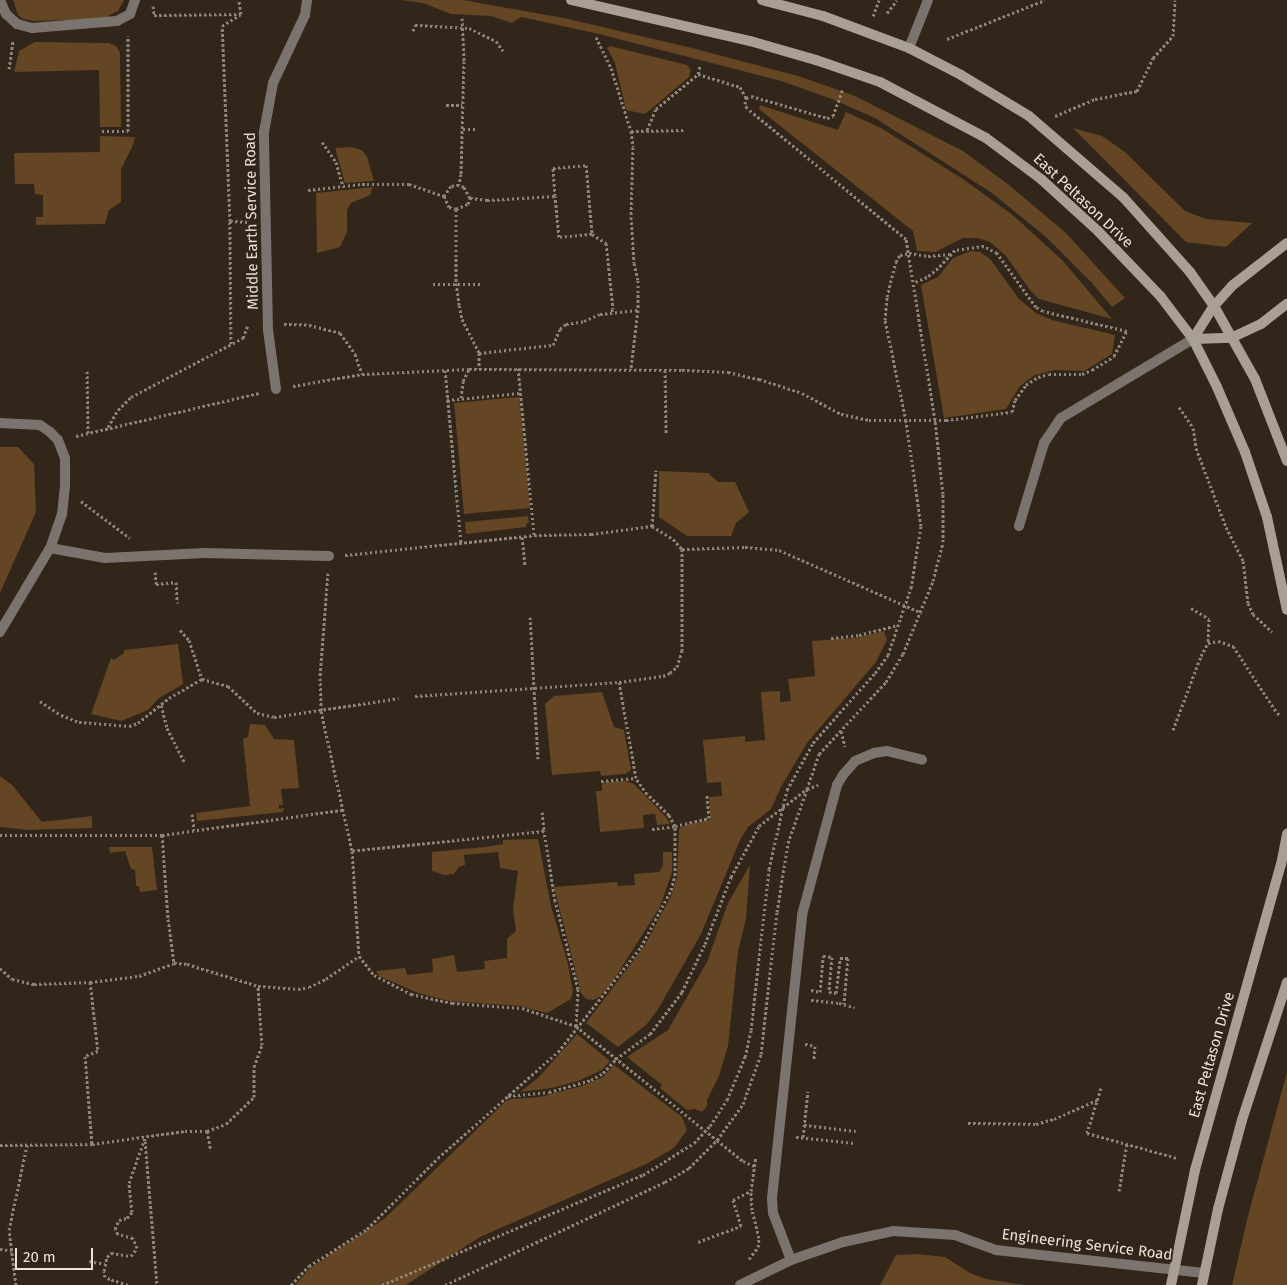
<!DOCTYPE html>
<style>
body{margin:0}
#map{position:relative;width:1287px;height:1285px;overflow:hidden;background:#322519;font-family:"Fira Sans",sans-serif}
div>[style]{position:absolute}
.green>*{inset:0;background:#644524}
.path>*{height:3px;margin-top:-1.5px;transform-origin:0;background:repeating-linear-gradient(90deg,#8f847a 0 2.5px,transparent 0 5px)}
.lane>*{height:10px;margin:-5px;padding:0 5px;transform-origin:5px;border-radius:5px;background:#7b746e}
.street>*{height:10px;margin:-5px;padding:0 5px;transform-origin:5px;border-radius:5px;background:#7b746e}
.secondary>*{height:10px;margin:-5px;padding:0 5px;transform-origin:5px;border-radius:5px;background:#aa9f95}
span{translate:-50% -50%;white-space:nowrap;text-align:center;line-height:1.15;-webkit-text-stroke:4px #322519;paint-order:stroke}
.street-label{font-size:15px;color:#ebe3db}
.scale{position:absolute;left:15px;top:1248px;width:78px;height:22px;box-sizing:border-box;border:2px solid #ebe3db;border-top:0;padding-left:6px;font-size:15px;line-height:18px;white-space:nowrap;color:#ebe3db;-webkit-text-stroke:4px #322519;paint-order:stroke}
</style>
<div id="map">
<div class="green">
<i style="clip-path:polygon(13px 0,124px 0,118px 11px,102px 19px,34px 21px,23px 19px,18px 15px)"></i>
<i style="clip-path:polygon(401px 0,463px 0,564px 18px,692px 48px,798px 76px,855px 96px,963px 151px,1009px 185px,1065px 232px,1125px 298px,1112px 307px,1092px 283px,1046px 237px,992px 193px,875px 118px,832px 99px,781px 81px,599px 34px,521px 17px,512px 23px,491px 16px,451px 14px,423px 3px)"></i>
<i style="clip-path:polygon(35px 42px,108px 43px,116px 46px,120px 53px,121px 127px,100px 127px,99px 70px,14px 72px,19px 51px)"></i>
<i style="clip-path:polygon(610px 46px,687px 65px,691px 70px,689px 77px,645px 114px,626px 110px,615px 63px,607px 48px)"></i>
<i style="clip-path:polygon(760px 105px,838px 130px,846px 112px,881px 128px,963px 179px,1014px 216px,1063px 261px,1112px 319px,1039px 299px,1030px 290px,1006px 256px,990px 242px,977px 238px,963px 238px,935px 252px,917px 251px,913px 231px,759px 109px)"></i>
<i style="clip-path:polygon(1073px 128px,1102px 136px,1125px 152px,1185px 211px,1206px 219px,1252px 223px,1226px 247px,1186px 242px)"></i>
<i style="clip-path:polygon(100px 136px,135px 137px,133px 145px,121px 169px,121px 202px,109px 210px,105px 224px,36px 225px,36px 217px,43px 217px,43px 195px,35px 194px,34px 184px,15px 184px,14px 153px,100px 152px)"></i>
<i style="clip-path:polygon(351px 147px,362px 150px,367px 157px,374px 181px,345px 183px,335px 148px)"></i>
<i style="clip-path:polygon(373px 187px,370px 195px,351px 203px,347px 210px,347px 232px,340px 247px,317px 253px,316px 193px)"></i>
<i style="clip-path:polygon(971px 251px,980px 252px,990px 259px,1019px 299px,1036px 313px,1052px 320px,1115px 335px,1112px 354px,1084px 371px,1055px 370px,1035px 375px,1020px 386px,1006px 409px,944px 418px,921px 285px,938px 277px,953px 258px)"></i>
<i style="clip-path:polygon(519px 397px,530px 508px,464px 514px,454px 403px)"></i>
<i style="clip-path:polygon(0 447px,18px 447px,34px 464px,36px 512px,0 593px)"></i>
<i style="clip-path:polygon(659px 471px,708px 473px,718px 482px,735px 482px,749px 512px,736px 523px,731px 536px,687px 536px,659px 517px)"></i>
<i style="clip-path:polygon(528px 516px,529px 523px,526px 523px,526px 527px,466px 534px,465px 522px)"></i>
<i style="clip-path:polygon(884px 631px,887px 640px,876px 662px,807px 743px,781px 787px,771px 809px,748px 827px,740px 840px,701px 934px,657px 1011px,646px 1025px,618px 1047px,586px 1023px,645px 945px,671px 896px,677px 877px,679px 829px,687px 824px,710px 820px,709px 797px,722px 796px,721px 782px,707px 783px,703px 740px,745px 736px,745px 742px,765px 740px,761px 692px,780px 691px,780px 702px,791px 701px,788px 679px,815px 676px,812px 641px,855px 638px)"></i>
<i style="clip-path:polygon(178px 644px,183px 684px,159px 698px,148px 710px,121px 721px,91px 714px,111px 658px,114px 660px,124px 653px,124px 650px)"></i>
<i style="clip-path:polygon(602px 692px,614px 727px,624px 730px,631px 770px,625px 774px,601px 776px,600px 771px,552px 775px,545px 704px,554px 696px)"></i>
<i style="clip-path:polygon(250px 724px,265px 725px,274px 739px,294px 740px,299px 788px,281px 789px,283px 805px,279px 805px,279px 809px,284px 808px,283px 812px,197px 821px,196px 813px,250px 806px,243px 739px,248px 737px)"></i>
<i style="clip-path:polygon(0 776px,12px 785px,42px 822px,92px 816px,92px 828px,28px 830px,0 827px)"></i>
<i style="clip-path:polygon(625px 781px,634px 784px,666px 817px,670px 824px,657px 825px,655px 814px,643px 815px,644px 828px,600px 832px,596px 791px,602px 791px,602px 783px)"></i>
<i style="clip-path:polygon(538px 839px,551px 906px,567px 960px,573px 991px,571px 999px,547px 1013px,520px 1006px,450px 1001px,418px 993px,379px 976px,376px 971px,405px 968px,407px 975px,433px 972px,432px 959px,454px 955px,457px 972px,485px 969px,484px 961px,507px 958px,507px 939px,516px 931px,513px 909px,518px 871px,500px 868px,498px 852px,464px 855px,465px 865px,459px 867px,454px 874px,444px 875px,432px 871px,432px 852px,485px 847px,503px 844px,503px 840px)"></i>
<i style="clip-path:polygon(109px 847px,152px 847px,157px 890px,140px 892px,139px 886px,136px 886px,135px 870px,131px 869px,125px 851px,110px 853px)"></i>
<i style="clip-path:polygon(663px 852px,672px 852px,672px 872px,660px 907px,611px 984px,599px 997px,593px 1000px,586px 999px,581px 993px,554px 887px,617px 882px,618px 886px,635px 885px,634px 874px,659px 872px,663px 866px)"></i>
<i style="clip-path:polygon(750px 865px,746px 919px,738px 951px,728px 1046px,719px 1076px,707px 1100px,707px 1106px,702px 1112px,695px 1109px,687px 1110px,660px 1088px,662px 1085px,627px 1057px,668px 1030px,707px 962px,728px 903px)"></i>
<i style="clip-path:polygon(577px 1034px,610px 1061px,602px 1070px,578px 1081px,552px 1088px,520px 1092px,539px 1077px)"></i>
<i style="clip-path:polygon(614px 1065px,682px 1117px,687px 1130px,674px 1148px,646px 1164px,480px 1237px,406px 1285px,295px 1285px,310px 1268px,384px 1219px,506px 1101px,512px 1099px,540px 1097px,582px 1086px,603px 1077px)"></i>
<i style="clip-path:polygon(1287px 1072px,1287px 1285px,1232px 1285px,1248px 1216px)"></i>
<i style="clip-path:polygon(917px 1254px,945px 1257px,970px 1273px,986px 1279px,1025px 1285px,880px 1285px,896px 1255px)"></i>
</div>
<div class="path">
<i style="left:153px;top:6px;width:9px;rotate:84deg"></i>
<i style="left:154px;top:15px;width:86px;rotate:-0.7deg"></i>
<i style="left:887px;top:13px;width:16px;rotate:-52deg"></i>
<i style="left:873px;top:16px;width:17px;rotate:-69deg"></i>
<i style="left:462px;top:18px;width:43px;rotate:87.3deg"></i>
<i style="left:464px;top:61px;width:113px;rotate:91.5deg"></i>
<i style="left:461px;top:174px;width:11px;rotate:100deg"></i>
<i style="left:459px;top:185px;width:8px;rotate:173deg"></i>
<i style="left:451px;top:186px;width:12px;rotate:125deg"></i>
<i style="left:444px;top:196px;width:12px;rotate:66deg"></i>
<i style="left:449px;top:207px;width:7px;rotate:16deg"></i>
<i style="left:456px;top:209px;width:74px;rotate:90deg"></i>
<i style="left:456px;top:283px;width:22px;rotate:82deg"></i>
<i style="left:459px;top:305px;width:14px;rotate:78deg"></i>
<i style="left:462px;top:319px;width:38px;rotate:63deg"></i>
<i style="left:479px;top:353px;width:15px;rotate:90deg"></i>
<i style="left:413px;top:31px;width:6px;rotate:-72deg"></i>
<i style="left:415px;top:25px;width:54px;rotate:3.2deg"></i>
<i style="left:469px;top:28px;width:30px;rotate:26deg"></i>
<i style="left:496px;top:41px;width:12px;rotate:55deg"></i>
<i style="left:596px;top:37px;width:34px;rotate:64deg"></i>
<i style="left:611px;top:68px;width:66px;rotate:72.4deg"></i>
<i style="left:631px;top:131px;width:16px;rotate:83deg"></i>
<i style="left:633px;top:147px;width:70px;rotate:91.6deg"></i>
<i style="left:631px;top:217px;width:46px;rotate:86.3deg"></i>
<i style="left:634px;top:263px;width:17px;rotate:77deg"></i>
<i style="left:638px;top:280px;width:30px;rotate:90deg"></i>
<i style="left:638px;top:310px;width:58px;rotate:96.9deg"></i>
<i style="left:947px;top:39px;width:105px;rotate:-21.7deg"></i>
<i style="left:9px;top:69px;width:29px;rotate:-82deg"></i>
<i style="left:698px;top:74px;width:44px;rotate:17.2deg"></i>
<i style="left:740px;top:87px;width:13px;rotate:61deg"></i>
<i style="left:446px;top:105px;width:16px"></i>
<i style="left:1055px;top:116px;width:43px;rotate:-23deg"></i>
<i style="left:1095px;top:99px;width:43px;rotate:-10.8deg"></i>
<i style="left:1137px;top:91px;width:37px;rotate:-64deg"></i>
<i style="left:1153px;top:58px;width:30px;rotate:-48deg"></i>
<i style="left:1173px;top:36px;width:36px;rotate:-87deg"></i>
<i style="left:463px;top:129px;width:15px"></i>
<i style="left:647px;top:130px;width:23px;rotate:-67deg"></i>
<i style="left:656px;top:109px;width:55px;rotate:-39.8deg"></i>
<i style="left:698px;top:74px;width:9px;rotate:-77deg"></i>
<i style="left:102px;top:131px;width:26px"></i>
<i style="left:128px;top:131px;width:95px;rotate:-90deg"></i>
<i style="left:631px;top:131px;width:53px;rotate:-1.1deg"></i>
<i style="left:322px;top:142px;width:24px;rotate:55deg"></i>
<i style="left:336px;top:162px;width:26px;rotate:74deg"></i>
<i style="left:308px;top:190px;width:54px;rotate:-6.3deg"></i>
<i style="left:362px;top:184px;width:47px"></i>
<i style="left:409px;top:184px;width:37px;rotate:19deg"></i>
<i style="left:470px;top:198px;width:17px;rotate:7deg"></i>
<i style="left:487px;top:200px;width:68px;rotate:-3.4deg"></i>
<i style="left:555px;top:196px;width:28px;rotate:-94deg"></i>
<i style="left:553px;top:168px;width:33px;rotate:-5deg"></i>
<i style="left:586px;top:165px;width:69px;rotate:85deg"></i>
<i style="left:592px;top:234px;width:33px;rotate:175deg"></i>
<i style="left:559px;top:237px;width:41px;rotate:-95.6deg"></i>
<i style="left:456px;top:209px;width:13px;rotate:-23deg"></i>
<i style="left:468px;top:204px;width:6px;rotate:-72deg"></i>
<i style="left:470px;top:198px;width:13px;rotate:-119deg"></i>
<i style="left:464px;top:187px;width:5px;rotate:-158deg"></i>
<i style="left:230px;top:221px;width:17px;rotate:3deg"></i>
<i style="left:592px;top:234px;width:17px;rotate:33deg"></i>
<i style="left:606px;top:243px;width:66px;rotate:83.9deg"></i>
<i style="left:613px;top:309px;width:4px;rotate:124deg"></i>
<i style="left:433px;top:284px;width:49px"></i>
<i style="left:284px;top:324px;width:25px;rotate:2deg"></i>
<i style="left:309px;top:325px;width:32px;rotate:14deg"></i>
<i style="left:340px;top:333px;width:26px;rotate:54deg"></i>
<i style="left:355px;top:354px;width:21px;rotate:71deg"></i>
<i style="left:231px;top:344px;width:123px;rotate:-90.5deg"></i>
<i style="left:230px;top:221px;width:195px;rotate:-92.3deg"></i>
<i style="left:222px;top:26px;width:22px;rotate:-32deg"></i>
<i style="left:241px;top:14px;width:14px;rotate:-98deg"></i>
<i style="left:479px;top:353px;width:74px;rotate:-6.2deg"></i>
<i style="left:553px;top:345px;width:17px;rotate:-66deg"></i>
<i style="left:560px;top:329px;width:8px;rotate:-40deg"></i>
<i style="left:566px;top:324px;width:18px;rotate:-9deg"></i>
<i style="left:584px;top:321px;width:17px;rotate:-24deg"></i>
<i style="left:600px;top:314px;width:38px;rotate:-6deg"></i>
<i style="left:518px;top:368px;width:168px;rotate:84.5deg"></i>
<i style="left:445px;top:370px;width:174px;rotate:84.7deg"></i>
<i style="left:665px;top:370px;width:63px;rotate:89.1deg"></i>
<i style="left:87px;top:371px;width:62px;rotate:89.1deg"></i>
<i style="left:293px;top:386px;width:70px;rotate:-9.9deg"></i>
<i style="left:362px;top:374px;width:107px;rotate:-2.7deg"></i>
<i style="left:469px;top:369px;width:213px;rotate:0.3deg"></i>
<i style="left:682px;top:370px;width:46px;rotate:2.5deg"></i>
<i style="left:728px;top:372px;width:32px;rotate:13deg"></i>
<i style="left:759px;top:379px;width:45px;rotate:18deg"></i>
<i style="left:802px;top:393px;width:44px;rotate:28.3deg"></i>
<i style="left:841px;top:414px;width:29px;rotate:12deg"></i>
<i style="left:869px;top:420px;width:77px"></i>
<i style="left:946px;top:420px;width:66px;rotate:-6.9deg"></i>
<i style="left:1012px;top:412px;width:12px;rotate:-76deg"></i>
<i style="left:1015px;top:400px;width:19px;rotate:-54deg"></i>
<i style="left:1026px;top:385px;width:14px;rotate:-34deg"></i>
<i style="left:1038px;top:377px;width:11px;rotate:-15deg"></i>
<i style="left:1049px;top:374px;width:33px"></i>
<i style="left:1082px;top:374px;width:11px;rotate:-22deg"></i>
<i style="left:1092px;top:370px;width:26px;rotate:-32deg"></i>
<i style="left:1114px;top:356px;width:28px;rotate:-63deg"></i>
<i style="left:1127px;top:331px;width:86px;rotate:-166.6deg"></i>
<i style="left:1043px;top:311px;width:8px;rotate:-150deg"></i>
<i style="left:1036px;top:307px;width:67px;rotate:-125.8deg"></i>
<i style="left:997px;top:253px;width:15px;rotate:-152deg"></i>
<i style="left:984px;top:246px;width:29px;rotate:172deg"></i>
<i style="left:955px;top:250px;width:25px;rotate:133deg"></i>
<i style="left:938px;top:268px;width:14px;rotate:141deg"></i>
<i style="left:927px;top:277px;width:13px;rotate:157deg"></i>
<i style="left:461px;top:398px;width:17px;rotate:-83deg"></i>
<i style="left:463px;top:381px;width:13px;rotate:-63deg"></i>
<i style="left:447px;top:400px;width:73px;rotate:-5.5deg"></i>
<i style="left:1179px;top:407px;width:25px;rotate:56deg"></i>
<i style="left:1193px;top:428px;width:20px;rotate:81deg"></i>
<i style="left:1196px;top:448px;width:85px;rotate:69.2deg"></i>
<i style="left:1226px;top:527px;width:38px;rotate:63deg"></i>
<i style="left:1243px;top:561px;width:42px;rotate:83.2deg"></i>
<i style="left:1248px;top:603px;width:12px;rotate:66deg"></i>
<i style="left:1253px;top:614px;width:26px;rotate:43deg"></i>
<i style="left:108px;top:427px;width:20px;rotate:-60deg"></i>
<i style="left:118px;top:410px;width:18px;rotate:-45deg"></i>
<i style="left:131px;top:397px;width:127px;rotate:-27.8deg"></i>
<i style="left:243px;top:338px;width:14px;rotate:-69deg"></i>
<i style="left:76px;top:436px;width:188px;rotate:-13.2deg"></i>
<i style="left:81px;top:501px;width:61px;rotate:37.1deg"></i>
<i style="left:652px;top:526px;width:56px;rotate:-85.9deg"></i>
<i style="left:522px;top:537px;width:28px;rotate:84deg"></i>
<i style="left:345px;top:555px;width:190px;rotate:-6deg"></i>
<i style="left:534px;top:535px;width:57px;rotate:-1deg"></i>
<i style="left:591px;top:534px;width:62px;rotate:-7.5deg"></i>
<i style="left:652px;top:526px;width:25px;rotate:32deg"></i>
<i style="left:673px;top:539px;width:13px;rotate:48deg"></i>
<i style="left:682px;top:549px;width:63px;rotate:-1.8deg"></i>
<i style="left:745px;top:547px;width:34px;rotate:5deg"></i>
<i style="left:779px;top:550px;width:156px;rotate:23.8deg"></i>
<i style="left:155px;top:572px;width:12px;rotate:85deg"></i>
<i style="left:156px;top:584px;width:20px;rotate:-6deg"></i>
<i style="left:176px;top:582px;width:21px;rotate:87deg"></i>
<i style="left:328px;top:573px;width:105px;rotate:94.4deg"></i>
<i style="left:320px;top:678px;width:33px;rotate:88deg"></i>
<i style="left:321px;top:711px;width:143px;rotate:77.5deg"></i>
<i style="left:352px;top:851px;width:105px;rotate:86.2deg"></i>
<i style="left:1191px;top:608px;width:21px;rotate:31deg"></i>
<i style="left:1209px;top:619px;width:24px;rotate:92deg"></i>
<i style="left:530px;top:617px;width:142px;rotate:86.8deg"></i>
<i style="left:180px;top:630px;width:13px;rotate:48deg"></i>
<i style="left:189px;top:640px;width:41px;rotate:71.6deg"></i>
<i style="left:831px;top:638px;width:28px;rotate:-6deg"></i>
<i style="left:859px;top:635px;width:40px;rotate:-14.4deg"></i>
<i style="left:415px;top:696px;width:204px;rotate:-3.9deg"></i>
<i style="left:619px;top:682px;width:44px;rotate:-7.8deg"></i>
<i style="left:663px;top:676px;width:8px;rotate:-23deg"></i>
<i style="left:670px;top:673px;width:9px;rotate:-41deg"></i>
<i style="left:677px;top:667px;width:17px;rotate:-73deg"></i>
<i style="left:682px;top:651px;width:102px;rotate:-90deg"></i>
<i style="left:40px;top:701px;width:25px;rotate:34deg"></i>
<i style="left:61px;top:715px;width:19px;rotate:21deg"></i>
<i style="left:79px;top:722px;width:50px;rotate:4.6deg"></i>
<i style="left:129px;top:726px;width:9px;rotate:-18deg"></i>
<i style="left:138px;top:723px;width:40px;rotate:-39deg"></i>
<i style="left:169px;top:698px;width:38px;rotate:-30deg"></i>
<i style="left:202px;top:679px;width:27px;rotate:15deg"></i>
<i style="left:228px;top:686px;width:40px;rotate:43deg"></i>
<i style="left:257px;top:713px;width:17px;rotate:13deg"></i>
<i style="left:274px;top:717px;width:126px;rotate:-8.6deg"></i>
<i style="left:161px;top:705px;width:24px;rotate:75deg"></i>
<i style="left:167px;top:728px;width:38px;rotate:63deg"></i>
<i style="left:1173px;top:730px;width:79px;rotate:-69.3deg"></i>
<i style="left:1201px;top:656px;width:15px;rotate:-62deg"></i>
<i style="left:1208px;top:643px;width:10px;rotate:-11deg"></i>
<i style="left:1218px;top:641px;width:16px;rotate:18deg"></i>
<i style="left:1233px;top:646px;width:80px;rotate:56.7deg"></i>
<i style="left:1277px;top:713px;width:4px;rotate:27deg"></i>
<i style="left:841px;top:731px;width:16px;rotate:75deg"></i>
<i style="left:601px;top:781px;width:35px;rotate:-5deg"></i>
<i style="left:542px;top:812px;width:19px;rotate:84deg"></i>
<i style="left:192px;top:814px;width:16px;rotate:83deg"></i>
<i style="left:652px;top:829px;width:23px;rotate:-7deg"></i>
<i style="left:675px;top:826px;width:35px;rotate:-13deg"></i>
<i style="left:709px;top:818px;width:23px;rotate:-95deg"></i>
<i style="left:0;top:835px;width:162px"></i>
<i style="left:162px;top:835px;width:183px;rotate:-7.9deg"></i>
<i style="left:162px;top:835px;width:84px;rotate:85.9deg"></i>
<i style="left:168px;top:919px;width:44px;rotate:82.2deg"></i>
<i style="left:0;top:968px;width:16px;rotate:43deg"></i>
<i style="left:12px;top:979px;width:23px;rotate:13deg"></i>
<i style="left:34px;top:984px;width:56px;rotate:-2deg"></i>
<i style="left:90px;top:982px;width:49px;rotate:-7deg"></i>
<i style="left:139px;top:976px;width:37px;rotate:-20deg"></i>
<i style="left:174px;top:963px;width:13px;rotate:4deg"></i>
<i style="left:187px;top:964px;width:74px;rotate:17.2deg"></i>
<i style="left:258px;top:986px;width:40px;rotate:4.3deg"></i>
<i style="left:298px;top:989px;width:11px;rotate:-10deg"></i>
<i style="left:309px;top:987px;width:19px;rotate:-25deg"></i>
<i style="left:326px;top:979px;width:40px;rotate:-34.9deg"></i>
<i style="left:359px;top:956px;width:24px;rotate:52deg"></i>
<i style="left:374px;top:975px;width:42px;rotate:27.2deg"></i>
<i style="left:411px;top:994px;width:42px;rotate:12.4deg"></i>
<i style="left:452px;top:1003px;width:70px;rotate:4.1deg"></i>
<i style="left:522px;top:1008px;width:57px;rotate:18.4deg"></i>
<i style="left:576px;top:1026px;width:37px;rotate:-87deg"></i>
<i style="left:578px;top:989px;width:91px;rotate:-104.6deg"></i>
<i style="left:555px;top:901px;width:71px;rotate:-98.9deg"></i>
<i style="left:544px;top:831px;width:193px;rotate:174.1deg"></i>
<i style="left:90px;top:982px;width:69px;rotate:83.4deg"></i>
<i style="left:98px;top:1051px;width:14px;rotate:159deg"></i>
<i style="left:85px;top:1056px;width:88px;rotate:85.5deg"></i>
<i style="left:811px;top:990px;width:9px;rotate:13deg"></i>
<i style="left:820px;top:992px;width:36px;rotate:-85deg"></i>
<i style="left:823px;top:956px;width:9px;rotate:6deg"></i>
<i style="left:832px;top:957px;width:35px;rotate:95deg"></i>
<i style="left:829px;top:992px;width:7px;rotate:8deg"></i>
<i style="left:836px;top:993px;width:35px;rotate:-83deg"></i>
<i style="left:840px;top:958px;width:8px"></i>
<i style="left:848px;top:958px;width:46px;rotate:95deg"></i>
<i style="left:811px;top:1000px;width:28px;rotate:6deg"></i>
<i style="left:839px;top:1003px;width:16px;rotate:15deg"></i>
<i style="left:576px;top:1026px;width:181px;rotate:39deg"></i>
<i style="left:717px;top:1140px;width:33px;rotate:39deg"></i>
<i style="left:743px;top:1161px;width:12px;rotate:24deg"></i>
<i style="left:805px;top:1044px;width:10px;rotate:11deg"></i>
<i style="left:815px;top:1046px;width:14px;rotate:94deg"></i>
<i style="left:1101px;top:1088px;width:47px;rotate:107.3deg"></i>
<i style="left:1087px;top:1133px;width:93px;rotate:15.5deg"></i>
<i style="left:508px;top:1096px;width:41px;rotate:-5.6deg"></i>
<i style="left:549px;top:1092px;width:44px;rotate:-15.9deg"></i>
<i style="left:591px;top:1080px;width:14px;rotate:-30deg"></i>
<i style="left:603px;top:1073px;width:19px;rotate:-47deg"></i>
<i style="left:616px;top:1059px;width:42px;rotate:-36.3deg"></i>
<i style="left:650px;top:1034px;width:53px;rotate:-52.7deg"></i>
<i style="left:682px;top:992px;width:53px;rotate:-64.4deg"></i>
<i style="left:705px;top:944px;width:72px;rotate:-68.8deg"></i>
<i style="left:731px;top:877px;width:58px;rotate:-61.2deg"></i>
<i style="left:759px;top:826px;width:61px;rotate:-37.6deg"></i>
<i style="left:807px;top:789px;width:12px;rotate:-20deg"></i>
<i style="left:968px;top:1123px;width:68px;rotate:0.8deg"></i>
<i style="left:1036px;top:1124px;width:19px;rotate:-16deg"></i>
<i style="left:1054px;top:1119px;width:47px;rotate:-23.8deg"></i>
<i style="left:804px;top:1125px;width:52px;rotate:6.6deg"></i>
<i style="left:207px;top:1131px;width:20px;rotate:79deg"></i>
<i style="left:796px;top:1137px;width:59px;rotate:5.8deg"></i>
<i style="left:803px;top:1137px;width:46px;rotate:-83.8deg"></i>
<i style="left:145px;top:1141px;width:144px;rotate:85.2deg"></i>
<i style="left:0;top:1145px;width:92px;rotate:-0.6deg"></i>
<i style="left:92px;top:1144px;width:94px;rotate:-8deg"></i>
<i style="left:185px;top:1131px;width:22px"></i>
<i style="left:207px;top:1131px;width:20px;rotate:-20deg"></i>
<i style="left:226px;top:1124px;width:39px;rotate:-44deg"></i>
<i style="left:254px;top:1097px;width:30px;rotate:-90deg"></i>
<i style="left:254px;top:1067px;width:23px;rotate:-70deg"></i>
<i style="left:262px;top:1045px;width:59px;rotate:-93.9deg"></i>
<i style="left:1119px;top:1191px;width:48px;rotate:-80.3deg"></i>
<i style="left:698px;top:1242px;width:46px;rotate:-20.4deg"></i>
<i style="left:741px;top:1226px;width:27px;rotate:-107deg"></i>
<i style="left:733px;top:1200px;width:20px;rotate:-27deg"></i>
<i style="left:0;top:1249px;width:12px;rotate:9deg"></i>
<i style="left:749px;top:1259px;width:15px;rotate:-53deg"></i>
<i style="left:758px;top:1247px;width:9px;rotate:-84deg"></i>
<i style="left:759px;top:1238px;width:29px;rotate:-104deg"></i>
<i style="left:752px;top:1210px;width:19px;rotate:-93deg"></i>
<i style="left:751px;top:1191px;width:34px;rotate:-82deg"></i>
<i style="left:89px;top:1261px;width:16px;rotate:11deg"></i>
<i style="left:16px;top:1285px;width:55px;rotate:-97.3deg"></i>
<i style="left:9px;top:1230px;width:87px;rotate:-78deg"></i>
<i style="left:128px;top:1285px;width:19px;rotate:-162deg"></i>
<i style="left:110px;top:1279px;width:5px;rotate:-158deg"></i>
<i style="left:105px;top:1277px;width:6px;rotate:-99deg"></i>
<i style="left:104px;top:1271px;width:14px;rotate:-78deg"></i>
<i style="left:107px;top:1257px;width:6px;rotate:-45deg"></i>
<i style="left:111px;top:1253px;width:20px;rotate:9deg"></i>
<i style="left:131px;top:1256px;width:10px;rotate:-53deg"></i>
<i style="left:137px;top:1248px;width:11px;rotate:-112deg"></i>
<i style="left:133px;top:1238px;width:16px;rotate:-165deg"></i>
<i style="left:118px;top:1234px;width:6px;rotate:-121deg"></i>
<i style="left:115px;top:1229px;width:10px;rotate:-66deg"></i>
<i style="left:119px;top:1220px;width:8px;rotate:-14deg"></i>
<i style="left:127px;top:1218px;width:8px;rotate:-50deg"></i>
<i style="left:132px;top:1212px;width:29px;rotate:-96deg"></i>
<i style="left:129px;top:1183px;width:48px;rotate:-70.4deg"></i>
<i style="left:291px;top:1285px;width:26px;rotate:-47deg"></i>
<i style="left:309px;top:1266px;width:69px;rotate:-32.5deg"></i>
<i style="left:367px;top:1229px;width:100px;rotate:-45deg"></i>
<i style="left:438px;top:1158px;width:160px;rotate:-41.5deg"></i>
<i style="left:558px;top:1052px;width:134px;rotate:-51.7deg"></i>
<i style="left:641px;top:947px;width:64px;rotate:-62.2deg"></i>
<i style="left:671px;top:890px;width:16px;rotate:-75deg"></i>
<i style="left:675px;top:875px;width:49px;rotate:-90deg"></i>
<i style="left:675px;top:826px;width:13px;rotate:-119deg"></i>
<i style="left:669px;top:815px;width:30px;rotate:-136deg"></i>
<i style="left:647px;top:794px;width:19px;rotate:-125deg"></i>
<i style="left:636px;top:778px;width:97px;rotate:-100deg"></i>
<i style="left:382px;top:1285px;width:283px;rotate:-22.9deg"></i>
<i style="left:643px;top:1175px;width:60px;rotate:-32.1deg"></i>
<i style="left:694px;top:1143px;width:23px;rotate:-47deg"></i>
<i style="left:710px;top:1126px;width:31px;rotate:-57deg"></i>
<i style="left:727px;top:1100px;width:47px;rotate:-67.3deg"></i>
<i style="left:745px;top:1057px;width:28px;rotate:-77deg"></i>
<i style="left:751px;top:1030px;width:162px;rotate:-83.6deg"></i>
<i style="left:769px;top:869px;width:81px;rotate:-77.2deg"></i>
<i style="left:787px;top:790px;width:54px;rotate:-61deg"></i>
<i style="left:813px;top:743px;width:94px;rotate:-48.5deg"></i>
<i style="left:875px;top:673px;width:22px;rotate:-54deg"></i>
<i style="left:888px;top:655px;width:71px;rotate:-71.1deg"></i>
<i style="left:911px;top:588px;width:63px;rotate:-80.8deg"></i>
<i style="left:921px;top:526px;width:106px;rotate:-98.1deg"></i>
<i style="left:906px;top:421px;width:103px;rotate:-101.7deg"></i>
<i style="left:885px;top:320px;width:23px;rotate:-85deg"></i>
<i style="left:887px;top:297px;width:36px;rotate:-76deg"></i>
<i style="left:896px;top:262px;width:8px;rotate:-60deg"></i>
<i style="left:900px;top:255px;width:9px;rotate:-13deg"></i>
<i style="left:909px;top:253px;width:19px;rotate:9deg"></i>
<i style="left:928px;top:256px;width:22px;rotate:-5deg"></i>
<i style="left:445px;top:1285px;width:243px;rotate:-25.1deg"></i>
<i style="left:665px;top:1182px;width:28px;rotate:-30deg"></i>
<i style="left:689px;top:1168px;width:40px;rotate:-45deg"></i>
<i style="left:717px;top:1140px;width:44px;rotate:-54.2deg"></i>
<i style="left:743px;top:1104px;width:53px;rotate:-70.2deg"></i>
<i style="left:761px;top:1054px;width:143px;rotate:-83.6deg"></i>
<i style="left:777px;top:912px;width:70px;rotate:-80.9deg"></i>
<i style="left:788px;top:843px;width:57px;rotate:-70.6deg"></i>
<i style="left:807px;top:789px;width:37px;rotate:-71deg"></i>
<i style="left:819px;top:754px;width:98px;rotate:-47.1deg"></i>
<i style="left:886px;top:682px;width:33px;rotate:-59deg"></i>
<i style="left:903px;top:654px;width:79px;rotate:-67.7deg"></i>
<i style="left:933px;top:581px;width:40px;rotate:-75.6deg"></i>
<i style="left:943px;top:542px;width:48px;rotate:-90deg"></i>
<i style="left:943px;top:494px;width:74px;rotate:-96.2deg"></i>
<i style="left:935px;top:420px;width:183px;rotate:-99.1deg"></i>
<i style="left:906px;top:239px;width:206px;rotate:-140.5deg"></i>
<i style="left:747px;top:108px;width:4px;rotate:-117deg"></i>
<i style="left:745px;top:104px;width:6px;rotate:-81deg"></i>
<i style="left:746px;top:98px;width:5px;rotate:-22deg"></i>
<i style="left:751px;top:96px;width:79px;rotate:16.1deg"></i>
<i style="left:827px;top:118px;width:6px;rotate:-18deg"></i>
<i style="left:833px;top:116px;width:29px;rotate:-70deg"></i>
</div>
<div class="lane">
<i style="left:0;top:0;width:15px;rotate:67deg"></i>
<i style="left:6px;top:14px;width:15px;rotate:42deg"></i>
<i style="left:17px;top:24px;width:16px;rotate:15deg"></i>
<i style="left:32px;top:28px;width:85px;rotate:-4.7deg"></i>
<i style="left:117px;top:21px;width:15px;rotate:-28deg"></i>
<i style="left:130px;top:14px;width:15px;rotate:-70deg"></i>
<i style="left:276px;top:389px;width:60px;rotate:-97.7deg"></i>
<i style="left:268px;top:330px;width:198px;rotate:-91.2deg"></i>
<i style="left:264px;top:132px;width:50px;rotate:-79.6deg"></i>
<i style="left:273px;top:83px;width:75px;rotate:-64.8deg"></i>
<i style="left:305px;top:15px;width:15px;rotate:-82deg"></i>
<i style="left:0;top:423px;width:40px;rotate:2.9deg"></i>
<i style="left:40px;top:425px;width:12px;rotate:35deg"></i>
<i style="left:50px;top:432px;width:11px;rotate:45deg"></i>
<i style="left:58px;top:440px;width:19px;rotate:69deg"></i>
<i style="left:65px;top:458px;width:28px;rotate:90deg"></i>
<i style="left:65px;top:486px;width:28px;rotate:96deg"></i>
<i style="left:62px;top:514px;width:36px;rotate:109deg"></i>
<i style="left:50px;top:548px;width:98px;rotate:120.8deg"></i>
<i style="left:1019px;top:526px;width:87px;rotate:-73.2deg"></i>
<i style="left:1044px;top:443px;width:30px;rotate:-56deg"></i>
<i style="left:1061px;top:418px;width:154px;rotate:-30.9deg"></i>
<i style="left:50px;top:548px;width:56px;rotate:10.3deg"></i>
<i style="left:105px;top:558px;width:100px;rotate:-2.9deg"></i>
<i style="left:205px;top:553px;width:124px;rotate:1.4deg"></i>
<i style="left:791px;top:1260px;width:50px;rotate:-111deg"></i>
<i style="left:773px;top:1213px;width:15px;rotate:-94deg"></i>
<i style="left:772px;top:1198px;width:285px;rotate:-83.9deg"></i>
<i style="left:802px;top:915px;width:135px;rotate:-74.9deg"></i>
<i style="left:837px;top:785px;width:12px;rotate:-59deg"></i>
<i style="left:843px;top:775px;width:18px;rotate:-49deg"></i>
<i style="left:855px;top:761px;width:21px;rotate:-23deg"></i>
<i style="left:874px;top:753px;width:13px;rotate:-9deg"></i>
<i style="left:887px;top:751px;width:36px;rotate:14deg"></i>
<i style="left:740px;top:1285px;width:57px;rotate:-26.1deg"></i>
<i style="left:791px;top:1260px;width:55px;rotate:-19.1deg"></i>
<i style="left:843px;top:1242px;width:51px;rotate:-12.4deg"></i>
<i style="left:893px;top:1231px;width:62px;rotate:3.7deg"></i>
<i style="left:955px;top:1235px;width:44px;rotate:20.1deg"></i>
<i style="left:996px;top:1250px;width:209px;rotate:6.3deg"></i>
</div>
<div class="street">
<i style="left:909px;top:48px;width:52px;rotate:-68.4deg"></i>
</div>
<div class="secondary">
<i style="left:571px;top:0;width:184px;rotate:12.9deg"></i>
<i style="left:750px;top:41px;width:69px;rotate:16.1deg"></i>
<i style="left:816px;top:60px;width:68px;rotate:19deg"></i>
<i style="left:880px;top:82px;width:120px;rotate:27.8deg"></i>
<i style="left:986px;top:138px;width:69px;rotate:36.7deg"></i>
<i style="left:1041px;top:179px;width:77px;rotate:42.4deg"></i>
<i style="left:1098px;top:231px;width:91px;rotate:46.3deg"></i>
<i style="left:1161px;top:297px;width:53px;rotate:52.7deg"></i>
<i style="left:1193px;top:339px;width:54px;rotate:63.4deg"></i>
<i style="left:1217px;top:387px;width:71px;rotate:66.7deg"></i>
<i style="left:1245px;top:452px;width:69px;rotate:71.3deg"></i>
<i style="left:1267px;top:517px;width:95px;rotate:77.9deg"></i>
<i style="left:762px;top:0;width:63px;rotate:14.7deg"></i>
<i style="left:823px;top:16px;width:92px;rotate:20.4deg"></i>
<i style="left:909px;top:48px;width:59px;rotate:27.4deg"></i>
<i style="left:961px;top:75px;width:79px;rotate:31.1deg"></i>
<i style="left:1029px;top:116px;width:124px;rotate:40.8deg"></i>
<i style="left:1123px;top:197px;width:101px;rotate:48.2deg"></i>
<i style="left:1190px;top:272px;width:42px;rotate:54.8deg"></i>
<i style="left:1214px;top:306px;width:84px;rotate:60.7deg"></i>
<i style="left:1255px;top:379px;width:88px;rotate:68.7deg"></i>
<i style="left:1193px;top:339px;width:39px;rotate:-58deg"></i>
<i style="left:1214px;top:306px;width:28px;rotate:-48deg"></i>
<i style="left:1233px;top:285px;width:68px;rotate:-37.9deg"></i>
<i style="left:1193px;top:339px;width:38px;rotate:-2deg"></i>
<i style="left:1231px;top:338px;width:33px;rotate:-25deg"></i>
<i style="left:1261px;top:324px;width:33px;rotate:-38deg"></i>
<i style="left:1171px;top:1285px;width:117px;rotate:-78.2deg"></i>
<i style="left:1195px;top:1170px;width:317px;rotate:-74.3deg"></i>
<i style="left:1281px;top:865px;width:32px;rotate:-79deg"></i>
<i style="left:1202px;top:1285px;width:78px;rotate:-78.1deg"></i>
<i style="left:1218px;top:1209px;width:92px;rotate:-74.9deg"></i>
<i style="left:1242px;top:1120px;width:145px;rotate:-71.9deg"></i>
</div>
<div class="street-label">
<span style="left:1083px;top:201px;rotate:43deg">East Peltason Drive</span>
<span style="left:252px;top:221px;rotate:-91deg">Middle Earth Service Road</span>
<span style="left:1212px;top:1055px;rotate:-74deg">East Peltason Drive</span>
<span style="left:1087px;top:1245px;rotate:7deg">Engineering Service Road</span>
</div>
<div class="scale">20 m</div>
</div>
